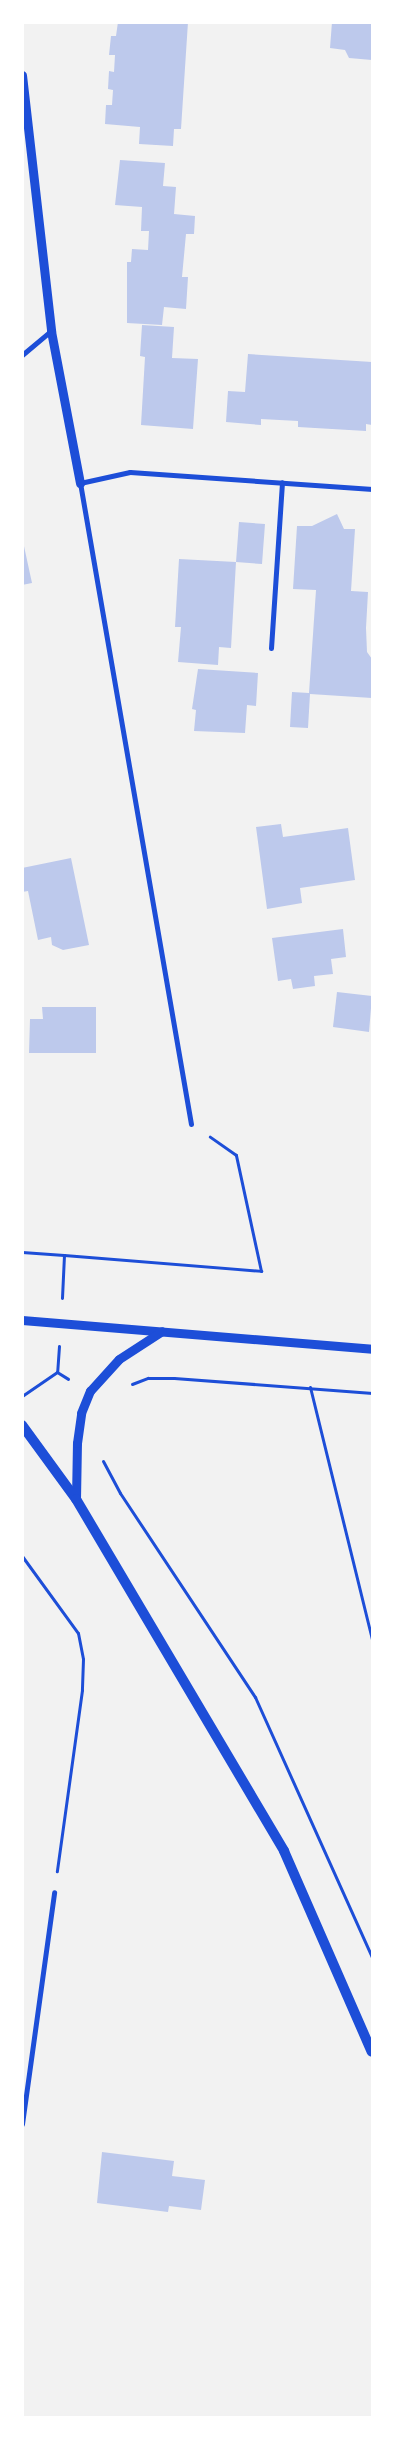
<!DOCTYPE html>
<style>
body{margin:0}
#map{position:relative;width:395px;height:2440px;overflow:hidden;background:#f2f2f2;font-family:"IBM Plex Sans",sans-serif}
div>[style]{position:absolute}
.building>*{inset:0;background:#bdc9ec}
.path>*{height:3px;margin:-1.5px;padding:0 1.5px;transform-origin:1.5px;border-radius:1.5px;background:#1d4ed8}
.minor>*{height:5px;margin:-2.5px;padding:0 2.5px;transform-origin:2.5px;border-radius:2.5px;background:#1d4ed8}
.tertiary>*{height:9px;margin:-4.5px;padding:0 4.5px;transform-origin:4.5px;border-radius:4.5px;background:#1d4ed8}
.secondary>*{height:10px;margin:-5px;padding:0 5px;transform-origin:5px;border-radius:5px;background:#1d4ed8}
span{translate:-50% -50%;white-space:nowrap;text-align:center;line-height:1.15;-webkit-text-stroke:4px #fff;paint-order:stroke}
.frame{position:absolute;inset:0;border:24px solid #fff;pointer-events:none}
</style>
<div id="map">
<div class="building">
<i style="clip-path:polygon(118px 22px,188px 22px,181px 129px,174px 129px,173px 146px,139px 144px,140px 127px,105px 124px,106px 105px,112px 105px,113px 90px,108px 89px,109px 71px,114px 72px,115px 55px,109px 55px,111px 36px,116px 36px)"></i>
<i style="clip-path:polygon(332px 22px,372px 22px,372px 60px,349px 58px,345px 50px,330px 48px)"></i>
<i style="clip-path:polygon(120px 160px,165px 163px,163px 186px,176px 187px,174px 214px,195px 216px,194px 234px,186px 234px,182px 277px,188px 277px,186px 309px,164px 307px,162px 325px,127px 323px,127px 262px,131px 262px,132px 249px,148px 250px,149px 231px,141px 231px,142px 207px,115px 205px)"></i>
<i style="clip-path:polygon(142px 325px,174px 327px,172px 358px,198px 359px,193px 429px,141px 425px,145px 357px,140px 356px)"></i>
<i style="clip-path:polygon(248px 354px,372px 362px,372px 425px,366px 424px,366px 431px,298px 427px,298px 421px,261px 419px,261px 425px,226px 422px,228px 391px,245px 392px)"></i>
<i style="clip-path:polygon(337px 514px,344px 529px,355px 529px,351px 591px,368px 592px,366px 628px,367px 652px,372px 659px,372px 698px,310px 694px,308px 728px,290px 727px,292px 692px,309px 693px,316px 590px,293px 589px,297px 526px,312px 526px)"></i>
<i style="clip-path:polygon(239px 522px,265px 524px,262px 564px,236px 562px,231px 648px,219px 647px,218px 665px,178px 662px,181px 627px,175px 627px,179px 559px,236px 562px)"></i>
<i style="clip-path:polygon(22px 537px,32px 583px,22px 585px)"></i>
<i style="clip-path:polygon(198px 669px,258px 673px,256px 706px,247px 705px,245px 733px,194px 731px,196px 710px,192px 709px)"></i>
<i style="clip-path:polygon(281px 824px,283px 837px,348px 828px,355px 880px,300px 888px,302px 903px,267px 909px,256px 827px)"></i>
<i style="clip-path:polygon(71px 858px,89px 945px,63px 950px,52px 945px,51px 937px,38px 940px,28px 891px,22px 892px,22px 868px)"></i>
<i style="clip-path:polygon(343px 929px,346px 957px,331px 959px,333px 974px,314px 976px,315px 986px,293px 989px,291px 979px,278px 981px,272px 938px)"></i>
<i style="clip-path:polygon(337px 992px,372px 996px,369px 1032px,333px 1027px)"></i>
<i style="clip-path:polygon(42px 1007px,96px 1007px,96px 1053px,29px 1053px,30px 1019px,43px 1019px)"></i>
<i style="clip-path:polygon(102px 2152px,174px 2161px,172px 2176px,205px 2180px,201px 2210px,169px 2206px,168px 2212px,97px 2203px)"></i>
</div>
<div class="path">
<i style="left:22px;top:1252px;width:42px;rotate:4.1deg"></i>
<i style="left:64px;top:1255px;width:43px;rotate:92.7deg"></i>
<i style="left:64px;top:1255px;width:198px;rotate:4.6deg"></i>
<i style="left:261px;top:1271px;width:119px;rotate:-102.2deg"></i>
<i style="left:236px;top:1155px;width:32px;rotate:-145deg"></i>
<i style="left:59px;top:1346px;width:26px;rotate:94deg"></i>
<i style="left:57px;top:1372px;width:13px;rotate:32deg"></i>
<i style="left:132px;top:1384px;width:17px;rotate:-21deg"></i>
<i style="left:148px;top:1378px;width:26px"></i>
<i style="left:174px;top:1378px;width:199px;rotate:4.3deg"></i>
<i style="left:310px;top:1387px;width:260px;rotate:76.2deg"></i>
<i style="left:22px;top:1396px;width:42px;rotate:-34.4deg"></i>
<i style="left:103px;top:1461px;width:36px;rotate:62deg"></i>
<i style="left:120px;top:1493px;width:245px;rotate:56.5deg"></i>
<i style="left:255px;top:1697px;width:285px;rotate:65.8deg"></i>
<i style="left:22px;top:1556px;width:95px;rotate:54deg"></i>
<i style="left:78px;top:1633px;width:26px;rotate:79deg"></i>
<i style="left:83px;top:1659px;width:31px;rotate:92deg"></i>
<i style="left:82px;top:1690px;width:183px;rotate:97.9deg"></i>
</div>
<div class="minor">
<i style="left:22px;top:355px;width:38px;rotate:-40deg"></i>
<i style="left:271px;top:648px;width:166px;rotate:-86.2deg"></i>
<i style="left:191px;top:1124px;width:651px;rotate:-99.82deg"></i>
<i style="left:80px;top:483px;width:51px;rotate:-12.4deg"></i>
<i style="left:130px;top:472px;width:243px;rotate:4deg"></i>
<i style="left:22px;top:2124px;width:234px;rotate:-82.1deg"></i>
</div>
<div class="tertiary">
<i style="left:22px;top:75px;width:258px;rotate:83.5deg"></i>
<i style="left:51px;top:331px;width:155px;rotate:79.2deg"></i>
<i style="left:22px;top:1320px;width:351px;rotate:4.7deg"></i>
<i style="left:76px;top:1499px;width:56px;rotate:-89deg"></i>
<i style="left:77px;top:1443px;width:30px;rotate:-82deg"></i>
<i style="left:81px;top:1413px;width:24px;rotate:-68deg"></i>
<i style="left:90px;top:1391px;width:43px;rotate:-47.8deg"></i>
<i style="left:119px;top:1359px;width:51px;rotate:-33.1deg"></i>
</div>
<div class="secondary">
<i style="left:22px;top:1425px;width:92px;rotate:53.9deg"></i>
<i style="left:76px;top:1499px;width:409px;rotate:59.4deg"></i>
<i style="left:284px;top:1851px;width:219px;rotate:66.4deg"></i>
</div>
<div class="frame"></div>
</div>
